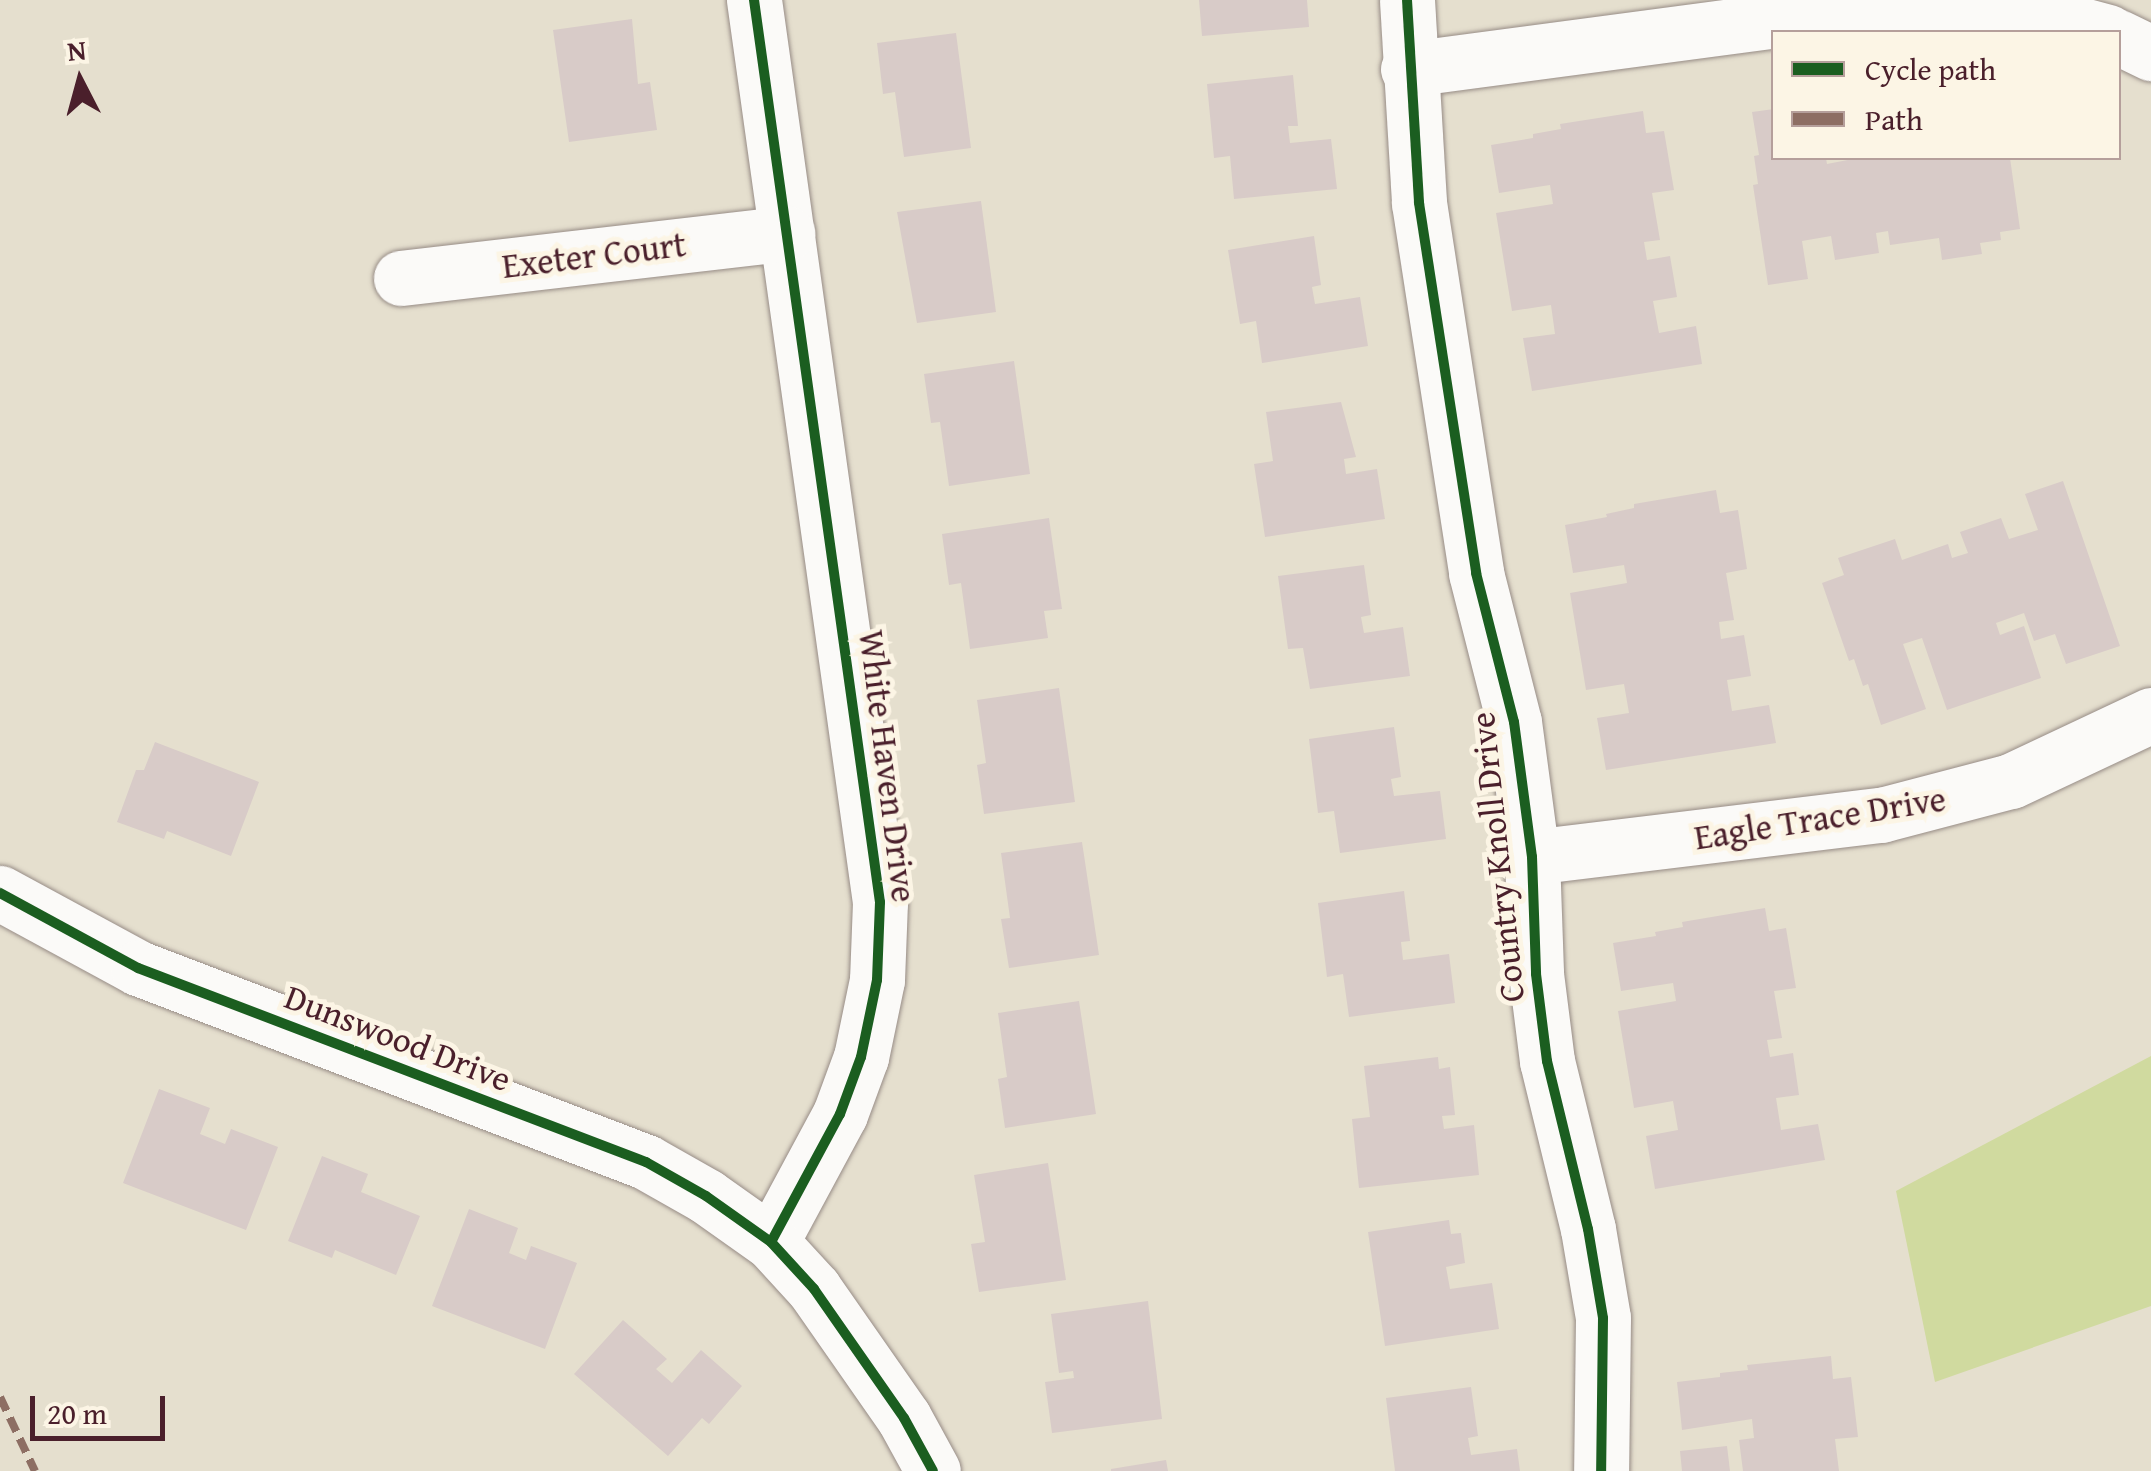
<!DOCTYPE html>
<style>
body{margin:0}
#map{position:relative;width:2151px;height:1471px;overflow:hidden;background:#e5dfce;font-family:"Gentium Book Plus",serif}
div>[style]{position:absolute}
.green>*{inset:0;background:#d0da9f}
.building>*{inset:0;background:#d8cbc8}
.roads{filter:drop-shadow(0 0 2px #978c86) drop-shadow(0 0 2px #978c86)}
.minor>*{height:55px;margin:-27.5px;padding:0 27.5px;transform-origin:27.5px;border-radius:27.5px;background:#fbfaf8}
.quiet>*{height:8px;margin-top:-4px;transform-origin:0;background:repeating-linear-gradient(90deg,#8d6e63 0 15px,transparent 0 23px)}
.cycleway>*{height:10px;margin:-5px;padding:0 5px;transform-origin:5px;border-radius:5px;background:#1b5e20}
span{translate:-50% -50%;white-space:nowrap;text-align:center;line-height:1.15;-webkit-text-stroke:10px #fcf5e5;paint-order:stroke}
.street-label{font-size:35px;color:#4a1f2b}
.legend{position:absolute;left:1771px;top:30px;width:350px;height:130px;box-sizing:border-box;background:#fcf5e5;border:2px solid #b59f9b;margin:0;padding:12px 18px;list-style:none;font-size:30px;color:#4a1f2b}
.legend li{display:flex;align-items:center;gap:20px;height:50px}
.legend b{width:50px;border:2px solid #b59f9b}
.north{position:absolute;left:30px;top:30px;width:100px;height:100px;-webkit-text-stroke:8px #fcf5e5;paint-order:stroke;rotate:354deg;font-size:28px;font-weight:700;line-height:40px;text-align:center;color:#4a1f2b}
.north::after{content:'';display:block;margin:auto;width:35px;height:45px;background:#4a1f2b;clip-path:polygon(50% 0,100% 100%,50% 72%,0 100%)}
.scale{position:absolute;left:30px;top:1396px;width:135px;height:45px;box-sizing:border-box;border:5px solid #4a1f2b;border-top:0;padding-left:12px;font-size:30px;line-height:35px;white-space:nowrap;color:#4a1f2b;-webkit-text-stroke:8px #fcf5e5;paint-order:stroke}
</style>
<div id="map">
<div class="green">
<i style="clip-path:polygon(2151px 1056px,2151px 1306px,1935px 1382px,1896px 1191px)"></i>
</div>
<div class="building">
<i style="clip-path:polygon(1199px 0,1307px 0,1309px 27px,1202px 36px)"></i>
<i style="clip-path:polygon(632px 19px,638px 84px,650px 82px,657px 130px,569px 142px,553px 30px)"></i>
<i style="clip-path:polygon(956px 33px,971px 148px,904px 157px,895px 92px,883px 94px,877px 43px)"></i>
<i style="clip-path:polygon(1293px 75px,1298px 126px,1288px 126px,1290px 143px,1331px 139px,1337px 189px,1234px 199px,1230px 156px,1214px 158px,1207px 84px)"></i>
<i style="clip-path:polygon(1774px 109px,1774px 158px,1826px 158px,1827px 164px,1858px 158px,2010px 158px,2020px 229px,2000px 232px,2001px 240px,1980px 243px,1982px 254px,1942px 260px,1939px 238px,1890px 245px,1888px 231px,1876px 233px,1879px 253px,1835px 260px,1831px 236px,1802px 241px,1808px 279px,1768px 285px,1753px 185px,1758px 184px,1754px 156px,1759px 155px,1752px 112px)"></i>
<i style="clip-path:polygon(1643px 111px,1646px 133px,1664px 131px,1674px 190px,1652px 193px,1660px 240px,1644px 242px,1647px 260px,1670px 256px,1677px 297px,1653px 301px,1659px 333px,1696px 326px,1702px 364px,1532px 391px,1523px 338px,1555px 334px,1551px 305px,1512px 311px,1496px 213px,1553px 204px,1550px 185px,1499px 193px,1491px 145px,1533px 138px,1533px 134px,1561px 129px,1560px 124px)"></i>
<i style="clip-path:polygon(981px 201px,996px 312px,917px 323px,897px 212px)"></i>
<i style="clip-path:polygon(1314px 236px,1321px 285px,1312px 287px,1315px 304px,1360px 297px,1368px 346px,1262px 363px,1256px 321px,1240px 324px,1228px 250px)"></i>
<i style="clip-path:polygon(1014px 361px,1030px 474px,949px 486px,940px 422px,931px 423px,924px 374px)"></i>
<i style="clip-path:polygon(1341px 402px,1356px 457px,1344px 459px,1346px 474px,1377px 469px,1385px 519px,1265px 537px,1254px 464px,1273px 461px,1266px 412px)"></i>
<i style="clip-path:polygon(2063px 481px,2120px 646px,2066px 664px,2055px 634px,2034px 641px,2024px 613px,1996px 623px,2000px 635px,2024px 626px,2041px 678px,1947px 710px,1922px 638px,1903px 644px,1926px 709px,1881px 725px,1868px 684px,1863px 686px,1854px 659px,1849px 661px,1822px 583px,1844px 575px,1838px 558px,1895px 539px,1902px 560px,1948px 544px,1952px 558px,1968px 553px,1960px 532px,2001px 518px,2009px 539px,2038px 530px,2025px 494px)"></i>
<i style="clip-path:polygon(1716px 490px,1720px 513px,1738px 510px,1747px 569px,1726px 573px,1734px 620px,1719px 622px,1721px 639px,1744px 635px,1751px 676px,1727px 680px,1732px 711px,1769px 705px,1776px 743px,1606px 770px,1597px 718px,1629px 713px,1624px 684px,1586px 690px,1570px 593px,1627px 583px,1624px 565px,1573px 573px,1565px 525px,1607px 517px,1606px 514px,1634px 508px,1634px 504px)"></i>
<i style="clip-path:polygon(1049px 518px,1062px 609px,1044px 611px,1048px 638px,970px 649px,961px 583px,949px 585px,942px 534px)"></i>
<i style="clip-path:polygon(1364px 565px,1371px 615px,1361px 617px,1364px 633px,1403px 627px,1410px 676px,1310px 689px,1303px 648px,1288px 649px,1278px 576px)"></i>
<i style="clip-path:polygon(1059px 688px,1075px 802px,984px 814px,977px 765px,986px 763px,977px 700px)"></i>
<i style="clip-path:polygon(1394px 727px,1401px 777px,1391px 779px,1394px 796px,1440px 791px,1446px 839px,1340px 853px,1334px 811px,1318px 813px,1309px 739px)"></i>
<i style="clip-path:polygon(155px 742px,259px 782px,231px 856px,167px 831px,164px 839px,117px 822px,136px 770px,144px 770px)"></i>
<i style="clip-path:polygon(1082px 842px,1099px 955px,1009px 968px,1001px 919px,1010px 918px,1001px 853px)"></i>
<i style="clip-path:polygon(1404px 891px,1410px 941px,1401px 942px,1403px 960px,1449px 954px,1455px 1003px,1349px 1017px,1343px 974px,1327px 977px,1318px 903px)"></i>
<i style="clip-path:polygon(1765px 908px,1769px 931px,1786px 928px,1796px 988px,1774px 991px,1782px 1038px,1767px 1040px,1770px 1057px,1793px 1053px,1799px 1095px,1776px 1098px,1781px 1130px,1818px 1124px,1825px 1160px,1655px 1189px,1646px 1136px,1678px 1130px,1673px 1101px,1634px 1108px,1618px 1011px,1676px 1001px,1673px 983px,1621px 991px,1613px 943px,1656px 936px,1655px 932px,1683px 927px,1682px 922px)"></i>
<i style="clip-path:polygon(1079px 1001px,1096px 1114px,1005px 1128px,998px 1079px,1007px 1077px,998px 1013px)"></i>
<i style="clip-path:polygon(1438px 1057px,1439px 1069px,1450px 1067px,1455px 1115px,1442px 1116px,1444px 1129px,1474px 1125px,1479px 1175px,1359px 1188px,1352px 1119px,1370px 1117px,1364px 1066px)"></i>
<i style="clip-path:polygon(159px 1089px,210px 1108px,200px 1134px,225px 1144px,231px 1129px,278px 1147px,246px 1230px,123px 1183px)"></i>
<i style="clip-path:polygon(322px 1156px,368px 1174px,361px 1192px,420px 1216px,396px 1275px,335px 1250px,332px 1258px,288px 1241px)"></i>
<i style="clip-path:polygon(1048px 1163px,1066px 1280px,979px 1292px,971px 1244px,985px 1242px,974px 1175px)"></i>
<i style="clip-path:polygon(469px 1209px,518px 1228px,509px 1253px,526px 1260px,531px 1246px,577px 1263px,545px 1349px,432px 1306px)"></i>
<i style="clip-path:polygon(1449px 1220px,1451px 1234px,1461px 1233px,1465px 1263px,1446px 1267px,1450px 1289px,1492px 1283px,1499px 1329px,1385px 1346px,1368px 1232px)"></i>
<i style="clip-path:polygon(1148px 1301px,1162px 1419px,1052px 1433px,1045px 1382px,1074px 1378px,1073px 1371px,1059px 1373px,1051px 1314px)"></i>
<i style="clip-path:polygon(623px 1320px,667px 1359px,656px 1369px,672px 1383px,701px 1350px,742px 1386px,709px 1424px,702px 1418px,668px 1456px,574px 1374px)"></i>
<i style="clip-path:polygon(1831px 1356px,1833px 1379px,1851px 1377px,1858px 1437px,1835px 1439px,1839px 1471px,1743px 1471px,1739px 1440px,1754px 1438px,1752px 1419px,1682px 1430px,1677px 1382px,1720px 1377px,1720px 1373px,1748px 1370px,1747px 1365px)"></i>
<i style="clip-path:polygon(1471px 1387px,1478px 1436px,1468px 1438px,1471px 1455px,1517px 1449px,1520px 1471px,1395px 1471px,1386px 1398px)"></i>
<i style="clip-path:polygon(1727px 1446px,1730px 1471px,1682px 1471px,1680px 1451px)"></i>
<i style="clip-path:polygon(1166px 1460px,1168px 1471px,1111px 1471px,1111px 1469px)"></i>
</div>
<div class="roads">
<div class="minor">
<i style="left:754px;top:0;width:911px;rotate:82.05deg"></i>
<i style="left:880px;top:902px;width:78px;rotate:92.2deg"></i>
<i style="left:877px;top:980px;width:79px;rotate:101.7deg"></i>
<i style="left:861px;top:1057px;width:61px;rotate:110.2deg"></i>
<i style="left:840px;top:1114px;width:145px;rotate:118.3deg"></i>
<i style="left:1407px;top:0;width:203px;rotate:86.6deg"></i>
<i style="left:1419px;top:203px;width:374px;rotate:81.2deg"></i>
<i style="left:1476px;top:573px;width:154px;rotate:75.7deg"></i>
<i style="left:1514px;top:722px;width:136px;rotate:82.4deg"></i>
<i style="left:1532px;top:857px;width:117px;rotate:88deg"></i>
<i style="left:1536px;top:974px;width:88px;rotate:82.8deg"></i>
<i style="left:1547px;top:1061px;width:173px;rotate:76.3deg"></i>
<i style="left:1588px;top:1229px;width:90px;rotate:80.4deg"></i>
<i style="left:1603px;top:1318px;width:153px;rotate:90.7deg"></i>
<i style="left:2118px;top:37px;width:37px;rotate:26deg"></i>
<i style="left:1408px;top:69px;width:501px;rotate:-7.56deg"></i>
<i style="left:1905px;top:3px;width:129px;rotate:4deg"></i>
<i style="left:2034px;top:12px;width:77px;rotate:15.1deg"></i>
<i style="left:401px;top:278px;width:389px;rotate:-6.6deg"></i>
<i style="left:1532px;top:857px;width:352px;rotate:-6.9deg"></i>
<i style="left:1881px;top:815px;width:134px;rotate:-14.7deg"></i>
<i style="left:2011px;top:781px;width:155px;rotate:-25.2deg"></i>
<i style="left:0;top:893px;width:157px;rotate:28.5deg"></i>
<i style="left:138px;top:968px;width:544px;rotate:20.9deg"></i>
<i style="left:646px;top:1162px;width:69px;rotate:29.5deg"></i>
<i style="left:706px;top:1196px;width:80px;rotate:35.3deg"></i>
<i style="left:771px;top:1242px;width:64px;rotate:47.5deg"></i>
<i style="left:814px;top:1289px;width:157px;rotate:55.1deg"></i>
<i style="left:904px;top:1418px;width:60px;rotate:61.3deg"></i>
</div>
</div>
<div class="quiet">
<i style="left:0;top:1397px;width:82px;rotate:64.7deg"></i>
</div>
<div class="cycleway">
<i style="left:754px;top:0;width:911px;rotate:82.05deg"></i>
<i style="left:880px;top:902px;width:78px;rotate:92.2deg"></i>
<i style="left:877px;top:980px;width:79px;rotate:101.7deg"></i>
<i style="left:861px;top:1057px;width:61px;rotate:110.2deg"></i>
<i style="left:840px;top:1114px;width:145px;rotate:118.3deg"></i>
<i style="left:1407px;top:0;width:203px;rotate:86.6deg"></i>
<i style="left:1419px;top:203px;width:374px;rotate:81.2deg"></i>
<i style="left:1476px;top:573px;width:154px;rotate:75.7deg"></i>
<i style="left:1514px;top:722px;width:136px;rotate:82.4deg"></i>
<i style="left:1532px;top:857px;width:117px;rotate:88deg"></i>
<i style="left:1536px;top:974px;width:88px;rotate:82.8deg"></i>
<i style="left:1547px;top:1061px;width:173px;rotate:76.3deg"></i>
<i style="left:1588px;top:1229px;width:90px;rotate:80.4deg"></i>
<i style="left:1603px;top:1318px;width:153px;rotate:90.7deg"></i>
<i style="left:0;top:893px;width:157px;rotate:28.5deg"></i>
<i style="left:138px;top:968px;width:544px;rotate:20.9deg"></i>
<i style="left:646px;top:1162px;width:69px;rotate:29.5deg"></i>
<i style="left:706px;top:1196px;width:80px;rotate:35.3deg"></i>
<i style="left:771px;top:1242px;width:64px;rotate:47.5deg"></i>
<i style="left:814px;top:1289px;width:157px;rotate:55.1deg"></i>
<i style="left:904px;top:1418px;width:60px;rotate:61.3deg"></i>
</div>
<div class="street-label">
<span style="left:594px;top:255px;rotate:-7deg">Exeter Court</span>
<span style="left:888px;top:766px;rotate:83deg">White Haven Drive</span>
<span style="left:1820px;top:818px;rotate:-9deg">Eagle Trace Drive</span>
<span style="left:1497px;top:857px;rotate:-96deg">Country Knoll Drive</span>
<span style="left:398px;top:1038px;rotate:21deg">Dunswood Drive</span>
</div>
<ul class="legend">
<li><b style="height:12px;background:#1b5e20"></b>Cycle path</li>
<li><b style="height:12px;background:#8d6e63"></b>Path</li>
</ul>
<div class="north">N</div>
<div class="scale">20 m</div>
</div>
